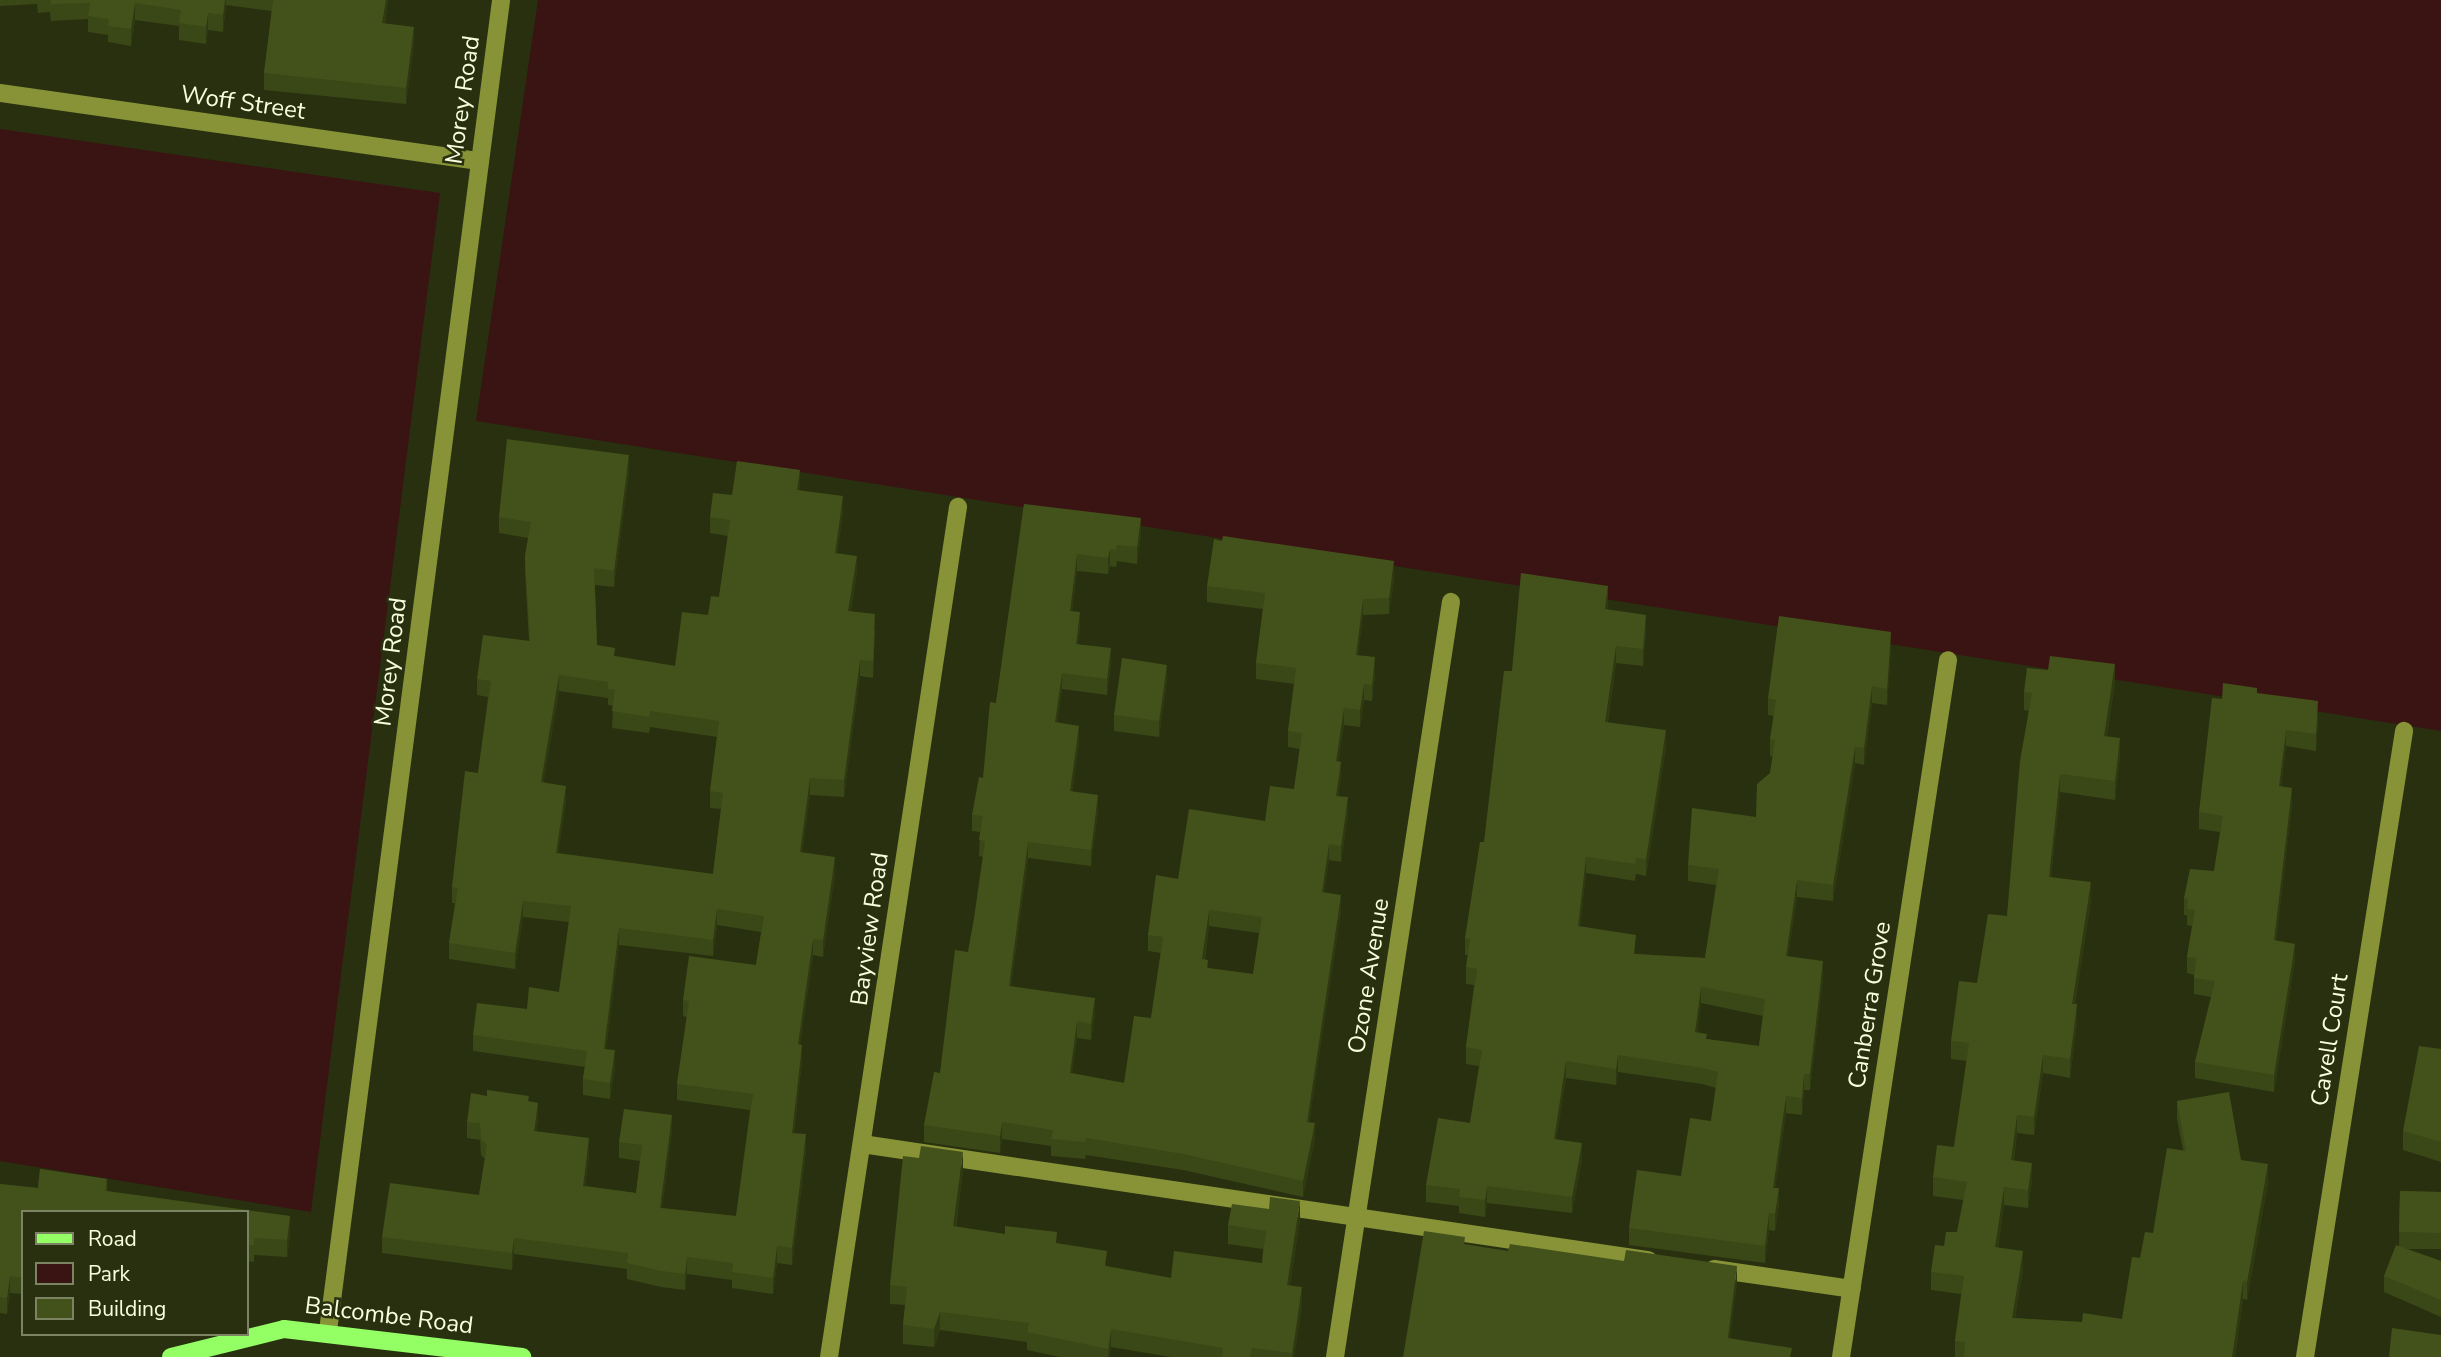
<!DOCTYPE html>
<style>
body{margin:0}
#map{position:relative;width:2441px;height:1357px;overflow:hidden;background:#283010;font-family:"Nunito Sans",sans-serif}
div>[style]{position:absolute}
.green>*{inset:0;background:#3a1412}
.minor>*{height:18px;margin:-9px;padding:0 9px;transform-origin:9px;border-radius:9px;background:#889337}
.major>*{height:18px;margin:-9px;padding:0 9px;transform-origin:9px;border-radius:9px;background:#93ff65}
.wall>*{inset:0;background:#3a4716}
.shaded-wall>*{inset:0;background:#2f3912}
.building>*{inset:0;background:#43521a}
span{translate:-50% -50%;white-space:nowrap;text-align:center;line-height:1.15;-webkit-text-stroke:5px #283010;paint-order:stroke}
.street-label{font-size:24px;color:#f9ffde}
.legend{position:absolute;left:21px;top:1210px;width:228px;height:126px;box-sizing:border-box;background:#283010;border:2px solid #7c8362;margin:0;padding:9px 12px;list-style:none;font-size:21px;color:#f9ffde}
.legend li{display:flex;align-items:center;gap:14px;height:35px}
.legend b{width:35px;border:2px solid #7c8362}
</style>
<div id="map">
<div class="green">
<i style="clip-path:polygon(538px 0,2441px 0,2441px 731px,476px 421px)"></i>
<i style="clip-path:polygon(0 129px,440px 193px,311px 1212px,0 1161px)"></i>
</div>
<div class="minor">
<i style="left:0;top:93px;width:484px;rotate:8.1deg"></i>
<i style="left:862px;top:1144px;width:795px;rotate:8.4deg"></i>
<i style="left:1714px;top:1269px;width:139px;rotate:8.2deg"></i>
<i style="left:328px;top:1331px;width:1342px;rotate:-82.59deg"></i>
<i style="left:829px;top:1357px;width:860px;rotate:-81.37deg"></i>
<i style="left:1335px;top:1357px;width:764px;rotate:-81.27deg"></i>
<i style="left:1841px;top:1357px;width:705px;rotate:-81.27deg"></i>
<i style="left:2305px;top:1357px;width:634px;rotate:-81.01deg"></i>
</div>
<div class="major">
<i style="left:171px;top:1357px;width:116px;rotate:-13.9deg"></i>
<i style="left:284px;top:1329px;width:240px;rotate:6.7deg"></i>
</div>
<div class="wall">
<i style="clip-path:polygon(0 0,388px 0,385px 24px,414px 44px,406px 104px,264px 90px,264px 73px,272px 11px,226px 5px,223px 32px,208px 30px,206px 44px,179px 40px,179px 26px,135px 20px,131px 46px,108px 42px,108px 35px,88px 32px,88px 19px,51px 21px,50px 12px,38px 13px,37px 4px,0 6px)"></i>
<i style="clip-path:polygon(evenodd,629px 471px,614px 587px,595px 585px,597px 645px,615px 656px,675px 666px,708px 615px,719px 597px,728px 536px,710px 533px,710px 517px,732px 495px,800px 486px,799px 490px,843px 512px,837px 553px,857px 572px,851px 611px,875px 630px,873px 678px,860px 676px,844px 797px,810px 795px,802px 853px,835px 874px,823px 957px,813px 955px,800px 1044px,802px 1061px,794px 1133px,806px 1151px,792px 1265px,777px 1263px,773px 1294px,732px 1288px,732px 1280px,687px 1274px,685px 1290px,661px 1287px,627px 1279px,627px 1269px,514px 1254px,512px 1270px,382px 1253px,382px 1237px,479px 1195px,485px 1159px,481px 1155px,480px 1140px,467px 1138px,467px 1122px,529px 1102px,538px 1119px,536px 1132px,589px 1155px,585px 1186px,636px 1193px,640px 1161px,619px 1158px,619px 1142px,672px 1131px,662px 1208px,736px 1216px,750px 1110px,677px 1100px,677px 1084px,687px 1017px,683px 1016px,683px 1000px,756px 965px,761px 932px,717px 925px,713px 956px,619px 945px,606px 1049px,615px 1067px,610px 1099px,583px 1095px,583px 1079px,585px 1067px,473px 1051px,473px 1035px,527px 1009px,559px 992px,569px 922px,523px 917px,515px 969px,449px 959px,449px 943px,455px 903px,452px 903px,452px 887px,478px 773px,488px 697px,477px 695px,477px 679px,529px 641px,525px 572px,525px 556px,528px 538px,499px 533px,499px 517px,629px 471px,559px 691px,608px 698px,608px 705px,613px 706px,612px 728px,649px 733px,650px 727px,717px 737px,710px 791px,710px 808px,721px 809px,713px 874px,558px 853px,566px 802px,543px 783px,559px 691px)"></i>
<i style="clip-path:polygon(evenodd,1024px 504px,1141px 534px,1137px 564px,1117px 561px,1116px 567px,1110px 566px,1108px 574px,1077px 571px,1072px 611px,1080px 628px,1078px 644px,1111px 664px,1107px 695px,1062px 689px,1057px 722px,1079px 742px,1072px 792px,1098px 811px,1091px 866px,1028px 858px,1011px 986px,1095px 1014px,1091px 1040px,1077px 1038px,1072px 1073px,1124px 1083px,1151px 1018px,1161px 953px,1148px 951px,1148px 935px,1178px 879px,1265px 821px,1294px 789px,1300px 749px,1288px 747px,1288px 731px,1294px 684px,1256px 679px,1256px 663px,1263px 609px,1207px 602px,1207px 586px,1394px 578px,1389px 614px,1363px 615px,1358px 655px,1375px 674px,1372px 701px,1364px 700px,1360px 727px,1344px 725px,1338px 761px,1341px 778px,1338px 796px,1348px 814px,1341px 862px,1329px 860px,1324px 892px,1341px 911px,1309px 1122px,1315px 1139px,1303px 1197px,1183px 1170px,1086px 1155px,1085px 1159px,1051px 1156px,1051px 1146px,1002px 1139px,1000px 1153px,924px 1142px,924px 1125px,940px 1073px,968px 952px,974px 919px,983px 857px,979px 856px,980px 832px,972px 831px,972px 815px,983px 778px,996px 703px,1024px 504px,1209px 926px,1259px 933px,1253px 974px,1208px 968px,1205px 960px,1209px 926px)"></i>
<i style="clip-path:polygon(evenodd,1608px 603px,1607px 609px,1646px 632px,1643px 666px,1616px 663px,1608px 722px,1666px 747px,1646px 876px,1636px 874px,1635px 881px,1586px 873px,1580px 927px,1636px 954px,1705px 958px,1716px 885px,1688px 881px,1688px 865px,1756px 817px,1770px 773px,1773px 757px,1770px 756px,1770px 739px,1774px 716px,1768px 715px,1768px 698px,1891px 649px,1887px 705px,1872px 703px,1864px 765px,1855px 763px,1833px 901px,1797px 897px,1788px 956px,1823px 978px,1810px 1090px,1804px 1090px,1802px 1115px,1786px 1113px,1775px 1188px,1779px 1204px,1775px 1231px,1769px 1230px,1765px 1263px,1629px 1245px,1629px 1228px,1681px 1176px,1711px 1121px,1716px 1088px,1702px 1084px,1618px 1072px,1616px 1085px,1566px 1078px,1556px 1139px,1582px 1159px,1572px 1213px,1487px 1203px,1485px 1217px,1459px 1213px,1459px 1206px,1426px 1202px,1426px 1185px,1470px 1123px,1479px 1066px,1466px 1064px,1466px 1047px,1474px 985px,1466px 984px,1466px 967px,1468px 955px,1465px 955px,1465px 938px,1484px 842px,1608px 603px,1701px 1003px,1763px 1016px,1759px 1046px,1707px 1039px,1697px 1032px,1701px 1003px)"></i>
<i style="clip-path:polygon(1167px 681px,1159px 737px,1114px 731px,1114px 715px)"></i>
<i style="clip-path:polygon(2115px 683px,2107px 736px,2120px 756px,2115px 800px,2060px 792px,2051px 877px,2091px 900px,2075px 1004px,2077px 1022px,2070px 1078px,2043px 1073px,2034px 1135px,2017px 1133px,2014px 1160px,2032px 1181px,2028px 1208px,2004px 1205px,1998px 1248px,2023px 1270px,2015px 1318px,2082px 1322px,2122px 1319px,2140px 1258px,2153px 1233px,2183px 1150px,2177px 1119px,2177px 1101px,2241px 1160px,2268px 1183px,2247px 1300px,2243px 1299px,2235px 1357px,1955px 1357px,1955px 1341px,1961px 1294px,1931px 1290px,1931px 1272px,1944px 1246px,1957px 1232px,1963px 1200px,1933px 1196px,1933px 1177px,1954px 1147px,1967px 1061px,1951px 1059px,1951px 1041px,2007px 916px,2029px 711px,2024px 710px,2024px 692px)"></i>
<i style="clip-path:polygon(2257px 694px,2318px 718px,2316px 751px,2286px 746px,2281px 786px,2292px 804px,2276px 941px,2295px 960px,2274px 1092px,2195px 1078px,2195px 1062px,2211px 997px,2194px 994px,2194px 975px,2187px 973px,2187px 957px,2192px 926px,2187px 925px,2187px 915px,2184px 915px,2184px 898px,2214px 871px,2220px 832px,2199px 829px,2199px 812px)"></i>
<i style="clip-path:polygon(2441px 1049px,2441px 1162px,2403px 1150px,2403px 1131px)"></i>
<i style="clip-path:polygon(40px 1169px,107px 1179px,107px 1191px,290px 1216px,290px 1233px,287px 1257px,254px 1255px,254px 1262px,247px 1261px,247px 1212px,23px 1212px,23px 1294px,10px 1293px,7px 1314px,0 1313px,0 1184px,38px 1188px)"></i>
<i style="clip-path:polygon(963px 1170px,956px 1227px,1057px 1243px,1107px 1266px,1171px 1278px,1262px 1263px,1263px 1249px,1228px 1244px,1228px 1225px,1300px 1220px,1290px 1285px,1302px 1306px,1294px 1357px,1171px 1357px,1111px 1347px,1109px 1357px,1060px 1357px,1027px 1350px,1027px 1342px,940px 1330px,934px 1347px,903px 1344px,903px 1325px,905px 1305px,890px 1304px,890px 1285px)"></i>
<i style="clip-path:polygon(2400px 1191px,2441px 1192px,2441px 1249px,2406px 1249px,2441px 1261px,2441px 1317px,2384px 1292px,2384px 1276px,2399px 1246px)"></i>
</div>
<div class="shaded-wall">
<i style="clip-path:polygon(225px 0,226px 0,226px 5px,223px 32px,223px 15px)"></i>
<i style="clip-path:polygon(386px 0,388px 0,382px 40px,382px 23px)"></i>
<i style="clip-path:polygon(135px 3px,135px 20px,131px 46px,131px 29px)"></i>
<i style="clip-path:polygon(208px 13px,208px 30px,206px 44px,206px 27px)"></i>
<i style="clip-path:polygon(414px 27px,414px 44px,406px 104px,406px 88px)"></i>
<i style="clip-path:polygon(629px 455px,629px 471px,614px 587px,614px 571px)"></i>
<i style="clip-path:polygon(800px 470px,800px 486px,797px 506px,797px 490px)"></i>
<i style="clip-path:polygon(843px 496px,843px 512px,835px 569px,835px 553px)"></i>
<i style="clip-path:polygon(1141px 518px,1141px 534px,1137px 564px,1137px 547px)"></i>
<i style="clip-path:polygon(1110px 549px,1110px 566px,1108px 574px,1108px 558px)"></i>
<i style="clip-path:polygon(1077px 554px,1077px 571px,1070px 627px,1070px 611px)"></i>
<i style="clip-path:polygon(857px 556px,857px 572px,848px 627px,848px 611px)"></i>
<i style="clip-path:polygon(1394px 561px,1394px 578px,1389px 614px,1389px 598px)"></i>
<i style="clip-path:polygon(1608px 586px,1608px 603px,1605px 626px,1605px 609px)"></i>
<i style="clip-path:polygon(1363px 599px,1363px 615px,1356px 671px,1356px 655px)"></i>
<i style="clip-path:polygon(1080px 612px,1080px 628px,1076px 660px,1076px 644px)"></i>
<i style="clip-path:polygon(1646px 615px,1646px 632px,1643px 666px,1643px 649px)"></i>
<i style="clip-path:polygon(1891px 632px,1891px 649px,1887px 705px,1887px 689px)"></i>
<i style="clip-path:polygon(1616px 646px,1616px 663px,1605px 738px,1605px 722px)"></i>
<i style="clip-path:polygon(1111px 648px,1111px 664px,1107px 695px,1107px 679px)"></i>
<i style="clip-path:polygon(1375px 657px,1375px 674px,1372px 701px,1372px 685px)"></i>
<i style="clip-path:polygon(860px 660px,860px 676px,844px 797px,844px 780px)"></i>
<i style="clip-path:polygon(2115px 664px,2115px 683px,2104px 754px,2104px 736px)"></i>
<i style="clip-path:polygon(1167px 665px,1167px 681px,1159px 737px,1159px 721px)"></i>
<i style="clip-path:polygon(1062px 673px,1062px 689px,1055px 739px,1055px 722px)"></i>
<i style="clip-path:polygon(559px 675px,559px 691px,541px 799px,541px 782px)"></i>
<i style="clip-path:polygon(1364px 684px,1364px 700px,1360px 727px,1360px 710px)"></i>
<i style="clip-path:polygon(1872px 686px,1872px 703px,1864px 765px,1864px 748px)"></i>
<i style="clip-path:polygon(2318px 701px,2318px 718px,2316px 751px,2316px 734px)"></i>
<i style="clip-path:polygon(1344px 708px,1344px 725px,1336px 777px,1336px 761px)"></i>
<i style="clip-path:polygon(1079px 726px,1079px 742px,1070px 808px,1070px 791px)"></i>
<i style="clip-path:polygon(1666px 730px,1666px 747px,1646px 876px,1646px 859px)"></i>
<i style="clip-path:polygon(2286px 730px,2286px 746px,2279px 802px,2279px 786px)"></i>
<i style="clip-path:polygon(2120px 738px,2120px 756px,2115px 800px,2115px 781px)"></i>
<i style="clip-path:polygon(1855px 747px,1855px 763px,1833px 901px,1833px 885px)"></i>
<i style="clip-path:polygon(1341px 762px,1341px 778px,1336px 812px,1336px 796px)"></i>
<i style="clip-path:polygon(2060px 774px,2060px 792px,2049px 895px,2049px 877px)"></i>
<i style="clip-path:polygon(810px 778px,810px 795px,800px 869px,800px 852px)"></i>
<i style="clip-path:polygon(566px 786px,566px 802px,556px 869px,556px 853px)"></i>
<i style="clip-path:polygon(2292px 788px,2292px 804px,2274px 957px,2274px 940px)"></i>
<i style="clip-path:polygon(1098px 795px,1098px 811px,1091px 866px,1091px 850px)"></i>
<i style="clip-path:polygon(1348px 797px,1348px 814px,1341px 862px,1341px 846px)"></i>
<i style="clip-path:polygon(1028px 842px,1028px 858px,1009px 1002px,1009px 986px)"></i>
<i style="clip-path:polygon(1329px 844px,1329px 860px,1322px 909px,1322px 892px)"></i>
<i style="clip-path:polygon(835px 857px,835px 874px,823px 957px,823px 940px)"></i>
<i style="clip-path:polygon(1586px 857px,1586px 873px,1578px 943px,1578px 926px)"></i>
<i style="clip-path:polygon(1797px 880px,1797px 897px,1786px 973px,1786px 956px)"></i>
<i style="clip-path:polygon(2091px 882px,2091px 900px,2072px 1022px,2072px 1004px)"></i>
<i style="clip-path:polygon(1341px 895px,1341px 911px,1307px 1138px,1307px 1122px)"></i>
<i style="clip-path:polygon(523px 901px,523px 917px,515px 969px,515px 953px)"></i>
<i style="clip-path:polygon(717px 909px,717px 925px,713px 956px,713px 940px)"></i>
<i style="clip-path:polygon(1209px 910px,1209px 926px,1202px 976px,1202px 959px)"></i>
<i style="clip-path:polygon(619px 928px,619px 945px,604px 1065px,604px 1049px)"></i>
<i style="clip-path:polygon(813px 939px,813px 955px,798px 1060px,798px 1044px)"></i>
<i style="clip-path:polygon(2295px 944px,2295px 960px,2274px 1092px,2274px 1075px)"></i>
<i style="clip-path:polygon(1823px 961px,1823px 978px,1810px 1090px,1810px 1074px)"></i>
<i style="clip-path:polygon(1701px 987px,1701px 1003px,1695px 1048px,1695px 1032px)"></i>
<i style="clip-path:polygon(1095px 998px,1095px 1014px,1091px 1040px,1091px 1024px)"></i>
<i style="clip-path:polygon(2077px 1004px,2077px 1022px,2070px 1078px,2070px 1059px)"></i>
<i style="clip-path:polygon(1077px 1021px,1077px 1038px,1070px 1089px,1070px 1073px)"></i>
<i style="clip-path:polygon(802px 1045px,802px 1061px,792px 1149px,792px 1133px)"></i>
<i style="clip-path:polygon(615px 1050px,615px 1067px,610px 1099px,610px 1083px)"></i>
<i style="clip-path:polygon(1618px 1055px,1618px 1072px,1616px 1085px,1616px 1069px)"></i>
<i style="clip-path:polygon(2043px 1055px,2043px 1073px,2034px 1135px,2034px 1117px)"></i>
<i style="clip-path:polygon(1566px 1061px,1566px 1078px,1554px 1156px,1554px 1139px)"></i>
<i style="clip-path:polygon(1804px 1074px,1804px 1090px,1802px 1115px,1802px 1098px)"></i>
<i style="clip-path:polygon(1786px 1096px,1786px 1113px,1773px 1204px,1773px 1188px)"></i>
<i style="clip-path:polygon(538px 1103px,538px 1119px,534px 1148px,534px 1131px)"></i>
<i style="clip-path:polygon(672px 1115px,672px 1131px,660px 1224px,660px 1208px)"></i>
<i style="clip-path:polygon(2017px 1115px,2017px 1133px,2011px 1178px,2011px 1160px)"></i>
<i style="clip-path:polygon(1002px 1122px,1002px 1139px,1000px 1153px,1000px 1136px)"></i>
<i style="clip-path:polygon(1315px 1123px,1315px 1139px,1303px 1197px,1303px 1181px)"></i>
<i style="clip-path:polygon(806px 1134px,806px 1151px,792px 1265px,792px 1248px)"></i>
<i style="clip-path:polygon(589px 1138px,589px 1155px,583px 1202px,583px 1186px)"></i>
<i style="clip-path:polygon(1582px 1143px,1582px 1159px,1572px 1213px,1572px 1197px)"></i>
<i style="clip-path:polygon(963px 1152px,963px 1170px,953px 1245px,953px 1226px)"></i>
<i style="clip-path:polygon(2032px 1163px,2032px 1181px,2028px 1208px,2028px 1190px)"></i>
<i style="clip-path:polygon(2268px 1164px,2268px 1183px,2247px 1300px,2247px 1282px)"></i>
<i style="clip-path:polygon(1487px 1186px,1487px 1203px,1485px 1217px,1485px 1200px)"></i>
<i style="clip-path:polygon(2004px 1187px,2004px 1205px,1995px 1266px,1995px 1247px)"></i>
<i style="clip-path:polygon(1779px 1188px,1779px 1204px,1775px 1231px,1775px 1214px)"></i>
<i style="clip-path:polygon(1300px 1201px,1300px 1220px,1287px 1303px,1287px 1285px)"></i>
<i style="clip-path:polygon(1769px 1213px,1769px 1230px,1765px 1263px,1765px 1246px)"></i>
<i style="clip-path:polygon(290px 1216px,290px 1233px,287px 1257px,287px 1240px)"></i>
<i style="clip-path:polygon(514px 1238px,514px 1254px,512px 1270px,512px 1253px)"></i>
<i style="clip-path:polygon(777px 1246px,777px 1263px,773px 1294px,773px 1278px)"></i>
<i style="clip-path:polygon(2023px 1251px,2023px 1270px,2012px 1336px,2012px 1318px)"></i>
<i style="clip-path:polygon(687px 1257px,687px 1274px,685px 1290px,685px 1274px)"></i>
<i style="clip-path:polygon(1737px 1266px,1737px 1284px,1728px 1355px,1728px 1338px)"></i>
<i style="clip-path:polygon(10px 1276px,10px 1293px,7px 1314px,7px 1298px)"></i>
<i style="clip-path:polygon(2243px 1281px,2243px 1299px,2235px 1357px,2232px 1357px)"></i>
<i style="clip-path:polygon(1302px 1287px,1302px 1306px,1294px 1357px,1292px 1357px)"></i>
<i style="clip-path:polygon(940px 1312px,940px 1330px,934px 1347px,934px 1329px)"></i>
<i style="clip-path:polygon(1111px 1329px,1111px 1347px,1109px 1357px,1108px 1357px)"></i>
</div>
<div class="building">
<i style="clip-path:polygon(51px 0,225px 0,223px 15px,208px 13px,206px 27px,179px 23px,181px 10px,135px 3px,131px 29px,108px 26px,109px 19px,88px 16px,90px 3px,51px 4px)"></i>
<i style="clip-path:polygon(273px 0,386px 0,382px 23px,414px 27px,406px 88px,264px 73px)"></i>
<i style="clip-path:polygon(evenodd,507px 439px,629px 455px,614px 571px,594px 568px,597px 645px,615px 648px,614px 656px,675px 666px,682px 612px,708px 615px,711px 596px,719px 597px,730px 520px,710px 517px,713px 493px,732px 495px,737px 461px,800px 470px,797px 490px,843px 496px,835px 553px,857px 556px,848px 611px,875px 614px,873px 661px,860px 660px,844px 780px,810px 778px,800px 852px,835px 857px,823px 940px,813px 939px,798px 1044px,802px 1045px,792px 1133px,806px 1134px,792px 1248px,777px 1246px,773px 1278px,732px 1272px,733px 1263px,687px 1257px,685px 1274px,661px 1271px,627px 1263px,628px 1253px,514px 1238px,512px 1253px,382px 1237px,390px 1183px,479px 1195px,487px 1145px,481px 1139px,480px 1123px,467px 1122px,471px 1093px,487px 1096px,487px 1090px,529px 1096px,528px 1101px,538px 1103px,534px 1131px,589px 1138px,583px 1186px,636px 1193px,642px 1145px,619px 1142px,624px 1109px,672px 1115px,660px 1208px,736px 1216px,753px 1094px,677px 1084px,689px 1001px,683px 1000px,689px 956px,756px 965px,764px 916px,717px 909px,713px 940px,619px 928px,604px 1049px,615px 1050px,610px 1083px,583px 1079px,587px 1051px,473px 1035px,477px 1003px,527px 1009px,529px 987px,559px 992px,571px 906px,523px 901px,515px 953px,449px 943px,458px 888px,452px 887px,465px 771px,478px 773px,491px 681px,477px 679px,483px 635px,530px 641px,525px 556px,531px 522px,499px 517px,507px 439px,559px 675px,608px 682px,608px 689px,615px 690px,612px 711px,649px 717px,650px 711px,719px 721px,710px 791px,723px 793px,713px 874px,556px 853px,566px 786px,541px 782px,559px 675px)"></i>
<i style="clip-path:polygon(evenodd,1024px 504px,1141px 518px,1137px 547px,1117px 545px,1116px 550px,1110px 549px,1108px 558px,1077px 554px,1070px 611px,1080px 612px,1076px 644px,1111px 648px,1107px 679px,1062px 673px,1055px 722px,1079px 726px,1070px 791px,1098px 795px,1091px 850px,1028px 842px,1009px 986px,1095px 998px,1091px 1024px,1077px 1021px,1070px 1073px,1124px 1083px,1134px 1016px,1151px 1018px,1163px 937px,1148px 935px,1156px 875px,1178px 879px,1189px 809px,1265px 821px,1270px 786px,1294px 789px,1302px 733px,1288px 731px,1296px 668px,1256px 663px,1265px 593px,1207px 586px,1214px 539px,1222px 541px,1223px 536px,1394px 561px,1389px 598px,1363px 599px,1356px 655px,1375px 657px,1372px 685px,1364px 684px,1360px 710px,1344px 708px,1336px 761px,1341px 762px,1336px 796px,1348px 797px,1341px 846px,1329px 844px,1322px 892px,1341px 895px,1307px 1122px,1315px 1123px,1303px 1181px,1183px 1154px,1086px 1138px,1085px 1142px,1051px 1139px,1053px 1130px,1002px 1122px,1000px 1136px,924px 1125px,934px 1072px,940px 1073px,955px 950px,968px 952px,974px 919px,985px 841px,979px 840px,983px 816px,972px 815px,979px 777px,983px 778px,990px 702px,996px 703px,1024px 504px,1209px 910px,1262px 917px,1253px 974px,1207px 968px,1208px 960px,1202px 959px,1209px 910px)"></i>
<i style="clip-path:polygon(evenodd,1521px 573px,1608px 586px,1605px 609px,1646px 615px,1643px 649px,1616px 646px,1605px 722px,1666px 730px,1646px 859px,1636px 858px,1635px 864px,1586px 857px,1578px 926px,1636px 935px,1634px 954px,1705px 958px,1719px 869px,1688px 865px,1692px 808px,1756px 817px,1757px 784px,1770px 773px,1775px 740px,1770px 739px,1776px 700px,1768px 698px,1779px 616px,1891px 632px,1887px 689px,1872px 686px,1864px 748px,1855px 747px,1833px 885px,1797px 880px,1786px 956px,1823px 961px,1810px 1074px,1804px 1074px,1802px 1098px,1786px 1096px,1773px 1188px,1779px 1188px,1775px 1214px,1769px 1213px,1765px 1246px,1629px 1228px,1637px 1170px,1681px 1176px,1690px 1118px,1711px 1121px,1718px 1072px,1702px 1068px,1618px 1055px,1616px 1069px,1566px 1061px,1554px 1139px,1582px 1143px,1572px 1197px,1487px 1186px,1485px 1200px,1459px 1197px,1460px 1189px,1426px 1185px,1438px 1118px,1470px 1123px,1482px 1050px,1466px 1047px,1477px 969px,1466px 967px,1470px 939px,1465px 938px,1480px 842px,1484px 842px,1504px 671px,1512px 671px,1521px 573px,1701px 987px,1765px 999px,1759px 1046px,1706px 1039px,1707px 1034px,1695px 1032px,1701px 987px)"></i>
<i style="clip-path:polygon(2050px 656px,2115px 664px,2104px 736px,2120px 738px,2115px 781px,2060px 774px,2049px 877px,2091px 882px,2072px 1004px,2077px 1004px,2070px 1059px,2043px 1055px,2034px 1117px,2017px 1115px,2011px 1160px,2032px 1163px,2028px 1190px,2004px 1187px,1995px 1247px,2023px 1251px,2012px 1318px,2082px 1322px,2083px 1313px,2122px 1319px,2132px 1257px,2140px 1258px,2145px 1232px,2153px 1233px,2167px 1148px,2186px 1151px,2177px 1101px,2229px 1092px,2241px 1160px,2268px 1164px,2247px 1282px,2243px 1281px,2232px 1357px,1964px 1357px,1965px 1342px,1955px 1341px,1964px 1276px,1931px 1272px,1935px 1245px,1944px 1246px,1946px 1232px,1957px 1232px,1967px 1182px,1933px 1177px,1937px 1145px,1954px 1147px,1969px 1043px,1951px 1041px,1959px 981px,1977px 983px,1988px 914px,2007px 916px,2020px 761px,2032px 693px,2024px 692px,2027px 668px,2048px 670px)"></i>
<i style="clip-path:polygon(1122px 658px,1167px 665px,1159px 721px,1114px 715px)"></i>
<i style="clip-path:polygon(2223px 683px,2257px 688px,2257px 693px,2318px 701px,2316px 734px,2286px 730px,2279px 786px,2292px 788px,2274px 940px,2295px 944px,2274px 1075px,2195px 1062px,2215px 981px,2194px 978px,2196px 958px,2187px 957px,2195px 910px,2187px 909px,2188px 899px,2184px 898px,2190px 869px,2214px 871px,2223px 816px,2199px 812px,2212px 698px,2222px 699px)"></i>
<i style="clip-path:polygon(2419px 1046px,2441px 1049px,2441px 1142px,2403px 1131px)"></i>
<i style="clip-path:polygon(921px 1146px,963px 1152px,953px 1226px,1005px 1234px,1005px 1226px,1057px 1232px,1056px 1243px,1107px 1251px,1105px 1266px,1171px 1278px,1174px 1251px,1262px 1263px,1266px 1231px,1228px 1225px,1232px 1204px,1269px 1209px,1270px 1197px,1300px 1201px,1287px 1285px,1302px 1287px,1292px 1353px,1252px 1348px,1250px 1357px,1222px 1357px,1223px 1348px,1111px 1329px,1108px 1349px,1027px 1332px,1029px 1323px,940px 1312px,934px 1329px,903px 1325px,907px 1287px,890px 1285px,903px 1156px,919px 1158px)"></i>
<i style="clip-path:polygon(40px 1169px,107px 1179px,105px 1191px,290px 1216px,287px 1240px,254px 1238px,254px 1245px,247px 1245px,247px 1212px,23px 1212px,23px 1278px,10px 1276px,7px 1298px,0 1297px,0 1184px,38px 1188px)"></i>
<i style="clip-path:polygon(2400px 1191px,2441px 1192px,2441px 1233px,2399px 1232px)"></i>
<i style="clip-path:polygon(1424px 1231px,1465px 1237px,1464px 1244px,1508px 1251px,1510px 1244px,1624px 1261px,1626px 1250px,1737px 1266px,1728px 1338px,1792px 1348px,1790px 1357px,1403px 1357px)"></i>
<i style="clip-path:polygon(2396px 1245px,2441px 1261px,2441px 1300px,2384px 1276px)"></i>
<i style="clip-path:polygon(2392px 1328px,2441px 1335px,2441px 1357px,2389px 1357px)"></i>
</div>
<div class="street-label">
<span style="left:463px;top:100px;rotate:-82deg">Morey Road</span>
<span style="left:243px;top:103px;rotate:8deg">Woff Street</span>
<span style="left:391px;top:662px;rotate:-83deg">Morey Road</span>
<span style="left:870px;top:929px;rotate:-82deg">Bayview Road</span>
<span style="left:1369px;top:976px;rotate:-81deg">Ozone Avenue</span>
<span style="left:1870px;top:1005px;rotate:-81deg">Canberra Grove</span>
<span style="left:2330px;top:1040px;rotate:-81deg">Cavell Court</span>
<span style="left:389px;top:1316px;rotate:7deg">Balcombe Road</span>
</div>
<ul class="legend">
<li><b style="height:9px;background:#93ff65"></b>Road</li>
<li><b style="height:19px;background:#3a1412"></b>Park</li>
<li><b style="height:19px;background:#43521a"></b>Building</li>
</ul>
</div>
